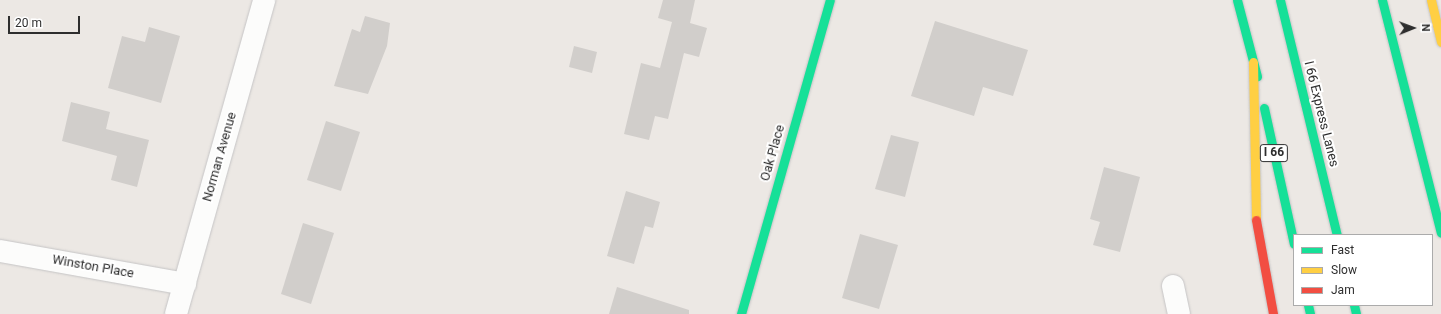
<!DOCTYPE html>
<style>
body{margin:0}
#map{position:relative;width:1441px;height:314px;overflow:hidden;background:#ece8e4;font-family:Roboto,sans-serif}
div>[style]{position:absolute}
.building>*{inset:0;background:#d1cecb}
.roads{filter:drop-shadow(0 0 1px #c5c4c5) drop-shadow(0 0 1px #c5c4c5)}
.street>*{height:22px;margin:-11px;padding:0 11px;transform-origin:11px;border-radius:11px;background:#fcfcfb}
.fast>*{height:9px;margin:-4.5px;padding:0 4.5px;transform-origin:4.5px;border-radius:4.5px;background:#16e098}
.slow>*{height:9px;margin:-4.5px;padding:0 4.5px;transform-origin:4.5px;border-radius:4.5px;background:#ffcf43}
.jam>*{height:9px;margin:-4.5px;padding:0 4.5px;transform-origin:4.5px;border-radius:4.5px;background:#f24e42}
span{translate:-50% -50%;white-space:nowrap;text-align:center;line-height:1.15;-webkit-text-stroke:4px #fff;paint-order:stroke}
.shield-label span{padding:1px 3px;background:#fff;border:1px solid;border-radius:3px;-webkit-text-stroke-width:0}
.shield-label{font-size:12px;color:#2e2e2e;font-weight:700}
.street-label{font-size:13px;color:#2e2e2e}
.legend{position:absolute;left:1293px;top:234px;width:140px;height:72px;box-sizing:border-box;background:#fff;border:1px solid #ababab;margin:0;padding:5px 7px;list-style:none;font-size:12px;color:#2e2e2e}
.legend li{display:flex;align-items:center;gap:8px;height:20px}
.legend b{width:20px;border:1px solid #ababab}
.north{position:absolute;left:1393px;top:8px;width:40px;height:40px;-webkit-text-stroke:3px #fff;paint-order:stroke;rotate:89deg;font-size:11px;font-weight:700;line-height:16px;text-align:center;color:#2e2e2e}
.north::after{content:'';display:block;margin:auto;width:14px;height:18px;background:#2e2e2e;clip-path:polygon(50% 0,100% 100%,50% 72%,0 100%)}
.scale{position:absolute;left:8px;top:16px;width:72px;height:18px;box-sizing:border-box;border:2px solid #2e2e2e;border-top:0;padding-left:5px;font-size:12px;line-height:14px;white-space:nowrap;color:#2e2e2e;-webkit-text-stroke:3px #fff;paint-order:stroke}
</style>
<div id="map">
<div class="building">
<i style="clip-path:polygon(663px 0,695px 0,690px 23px,707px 28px,699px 57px,684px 53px,668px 119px,655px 116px,649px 140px,624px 134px,641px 63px,660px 68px,672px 22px,658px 18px)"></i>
<i style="clip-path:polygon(365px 16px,390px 23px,387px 46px,368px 94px,334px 86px,352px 29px,360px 32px)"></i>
<i style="clip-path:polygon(935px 21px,1028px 50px,1013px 96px,983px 87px,974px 116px,911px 96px)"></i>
<i style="clip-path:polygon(149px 27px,180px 36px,161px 103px,108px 88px,122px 36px,145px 42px)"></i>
<i style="clip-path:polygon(574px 46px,597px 52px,592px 73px,569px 67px)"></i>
<i style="clip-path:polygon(71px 102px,110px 112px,106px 129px,149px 140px,137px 187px,111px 180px,117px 156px,62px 141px)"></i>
<i style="clip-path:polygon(326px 121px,360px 132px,341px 191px,307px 180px)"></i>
<i style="clip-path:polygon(891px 135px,919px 142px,905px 197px,875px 189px)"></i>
<i style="clip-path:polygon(1104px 167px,1140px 177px,1120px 252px,1093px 245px,1100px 222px,1090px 219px)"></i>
<i style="clip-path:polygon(626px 191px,660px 202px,653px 228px,645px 226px,634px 264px,607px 256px)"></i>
<i style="clip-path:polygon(303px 223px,334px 233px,311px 304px,281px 294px)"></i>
<i style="clip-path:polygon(860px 234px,898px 245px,879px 309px,842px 298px)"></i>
<i style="clip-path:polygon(617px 287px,689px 310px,689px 314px,609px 314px)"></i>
</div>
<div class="roads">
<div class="street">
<i style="left:0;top:251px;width:188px;rotate:10.1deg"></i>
<i style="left:1173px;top:286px;width:29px;rotate:78deg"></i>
<i style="left:176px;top:314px;width:326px;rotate:-74.3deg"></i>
</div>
<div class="fast">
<i style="left:1237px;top:0;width:79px;rotate:75.3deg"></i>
<i style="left:1280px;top:0;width:242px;rotate:76.4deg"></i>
<i style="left:1382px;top:0;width:240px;rotate:75.8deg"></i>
<i style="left:1264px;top:108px;width:139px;rotate:77.6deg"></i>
<i style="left:1308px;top:305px;width:9px;rotate:77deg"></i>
<i style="left:1354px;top:305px;width:9px;rotate:77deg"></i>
<i style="left:741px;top:314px;width:326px;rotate:-74.2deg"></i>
</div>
<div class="slow">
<i style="left:1431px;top:0;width:43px;rotate:76.6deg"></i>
<i style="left:1253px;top:62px;width:158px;rotate:88.9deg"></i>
</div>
<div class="jam">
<i style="left:1256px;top:220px;width:96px;rotate:79.7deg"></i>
</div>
</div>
<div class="shield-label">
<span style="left:1274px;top:153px">I 66</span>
</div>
<div class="street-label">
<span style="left:1321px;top:114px;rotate:76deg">I 66 Express Lanes</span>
<span style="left:773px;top:153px;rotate:-74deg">Oak Place</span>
<span style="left:220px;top:157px;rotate:-74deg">Norman Avenue</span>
<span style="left:93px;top:267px;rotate:10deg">Winston Place</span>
</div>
<ul class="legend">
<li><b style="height:5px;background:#16e098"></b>Fast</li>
<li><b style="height:5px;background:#ffcf43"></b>Slow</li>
<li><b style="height:5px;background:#f24e42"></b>Jam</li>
</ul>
<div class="north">N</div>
<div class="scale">20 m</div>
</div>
